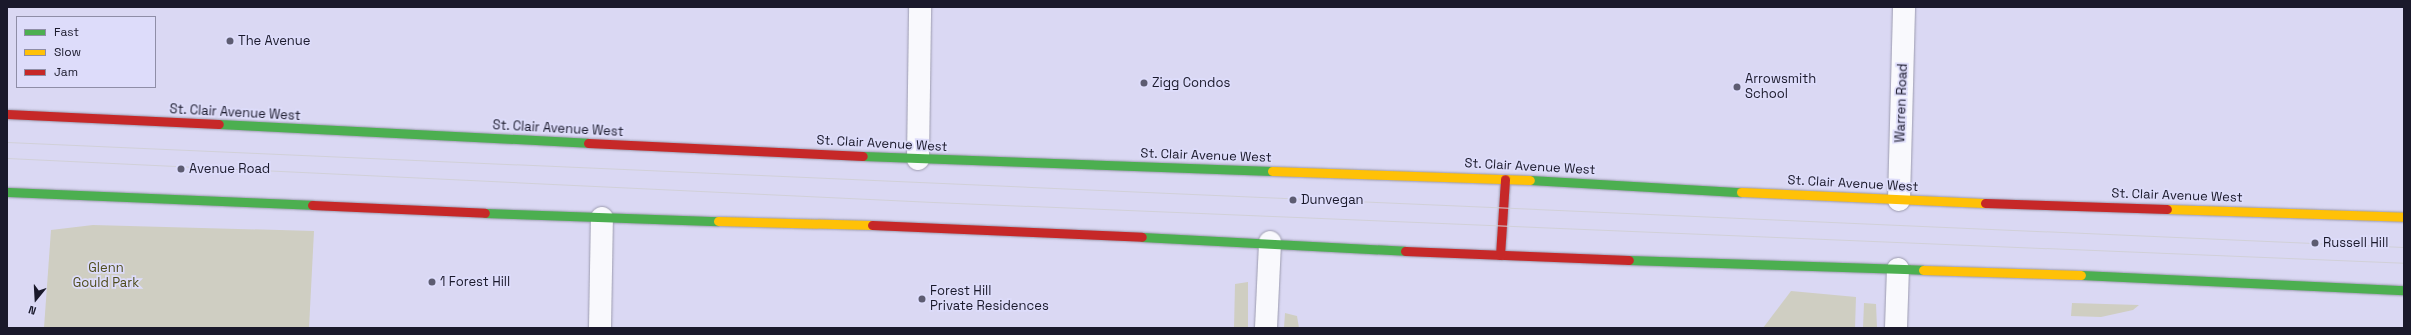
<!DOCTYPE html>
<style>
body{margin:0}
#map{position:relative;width:2411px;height:335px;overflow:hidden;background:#dad8f3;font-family:"Space Grotesk",sans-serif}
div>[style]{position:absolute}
.green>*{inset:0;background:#cfcec2}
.roads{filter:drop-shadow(0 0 1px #9c9baf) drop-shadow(0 0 1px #9c9baf)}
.street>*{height:22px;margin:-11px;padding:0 11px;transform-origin:11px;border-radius:11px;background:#f9f9fd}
.fast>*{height:9px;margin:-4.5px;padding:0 4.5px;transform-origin:4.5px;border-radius:4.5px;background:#4caf50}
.slow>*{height:9px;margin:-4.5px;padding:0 4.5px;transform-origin:4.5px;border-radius:4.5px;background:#ffc107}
.jam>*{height:9px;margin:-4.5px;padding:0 4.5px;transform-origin:4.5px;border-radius:4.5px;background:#c62828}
.tram>*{height:1px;margin:-0.5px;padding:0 0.5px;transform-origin:0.5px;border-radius:0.5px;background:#d1d0d8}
.dots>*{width:11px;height:11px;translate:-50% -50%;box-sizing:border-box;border:2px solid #dddcfa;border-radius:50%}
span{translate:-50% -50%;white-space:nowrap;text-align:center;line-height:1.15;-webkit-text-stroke:3.5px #dddcfa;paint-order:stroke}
.poi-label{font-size:13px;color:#1a192b}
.left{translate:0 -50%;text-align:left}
.street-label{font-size:13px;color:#1a192b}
.park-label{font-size:13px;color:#4e4c1b}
.frame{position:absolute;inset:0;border:8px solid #1a192b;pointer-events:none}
.legend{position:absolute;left:16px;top:16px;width:140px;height:72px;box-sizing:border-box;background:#dddcfa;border:1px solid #8f8ea7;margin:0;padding:5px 7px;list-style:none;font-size:12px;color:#1a192b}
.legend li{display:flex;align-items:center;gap:8px;height:20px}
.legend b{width:20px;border:1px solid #8f8ea7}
.north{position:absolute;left:16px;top:279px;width:40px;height:40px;-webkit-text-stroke:3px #dddcfa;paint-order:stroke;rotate:198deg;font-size:11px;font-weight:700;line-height:16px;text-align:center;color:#1a192b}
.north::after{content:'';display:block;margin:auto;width:14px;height:18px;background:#1a192b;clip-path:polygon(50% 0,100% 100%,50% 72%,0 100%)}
</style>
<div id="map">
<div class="green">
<i style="clip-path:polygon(93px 225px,314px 231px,309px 328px,44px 328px,51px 230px)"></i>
<i style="clip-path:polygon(1248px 282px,1248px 328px,1234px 328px,1235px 284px)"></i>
<i style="clip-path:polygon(1791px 291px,1856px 297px,1855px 328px,1763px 328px)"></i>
<i style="clip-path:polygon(1864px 303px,1876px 304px,1877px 328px,1863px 328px)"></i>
<i style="clip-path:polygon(2072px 303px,2139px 305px,2133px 310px,2101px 317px,2071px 316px)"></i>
<i style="clip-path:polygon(1285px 313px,1297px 316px,1299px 328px,1284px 328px)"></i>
</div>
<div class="roads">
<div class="street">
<i style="left:918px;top:159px;width:152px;rotate:-89.2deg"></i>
<i style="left:1899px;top:200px;width:193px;rotate:-88.5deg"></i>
<i style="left:600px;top:328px;width:110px;rotate:-89deg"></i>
<i style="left:1266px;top:328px;width:86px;rotate:-87.3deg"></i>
<i style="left:1896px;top:328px;width:59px;rotate:-88.1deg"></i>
</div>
<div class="fast">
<i style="left:219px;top:124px;width:369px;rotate:2.9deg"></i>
<i style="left:863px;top:156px;width:409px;rotate:2.1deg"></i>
<i style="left:1530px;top:180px;width:211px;rotate:3.3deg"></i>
<i style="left:7px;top:192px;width:305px;rotate:2.4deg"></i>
<i style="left:485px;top:213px;width:233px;rotate:2deg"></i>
<i style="left:1142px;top:237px;width:263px;rotate:3deg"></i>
<i style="left:1629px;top:260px;width:294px;rotate:1.9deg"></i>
<i style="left:2081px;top:275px;width:323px;rotate:2.7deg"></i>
</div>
<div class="slow">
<i style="left:1272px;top:171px;width:258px;rotate:2deg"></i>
<i style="left:1741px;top:192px;width:244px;rotate:2.6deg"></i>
<i style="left:2167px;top:209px;width:237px;rotate:1.9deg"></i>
<i style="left:718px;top:221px;width:154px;rotate:1.5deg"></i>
<i style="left:1923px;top:270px;width:158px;rotate:1.8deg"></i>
</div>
<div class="jam">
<i style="left:7px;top:114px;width:212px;rotate:2.7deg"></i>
<i style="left:588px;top:143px;width:275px;rotate:2.7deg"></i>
<i style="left:1985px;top:203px;width:182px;rotate:1.9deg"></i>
<i style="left:312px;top:205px;width:173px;rotate:2.6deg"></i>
<i style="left:872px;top:225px;width:270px;rotate:2.5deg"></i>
<i style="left:1405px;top:251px;width:224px;rotate:2.3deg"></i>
<i style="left:1500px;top:255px;width:76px;rotate:-86.2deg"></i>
</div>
</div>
<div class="tram">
<i style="left:7px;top:142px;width:2399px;rotate:2.51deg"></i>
<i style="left:7px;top:158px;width:927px;rotate:2.72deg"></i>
<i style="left:933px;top:202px;width:1472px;rotate:2.37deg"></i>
</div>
<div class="dots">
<i style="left:230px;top:41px;background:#5d5c71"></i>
<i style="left:1144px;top:83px;background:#5d5c71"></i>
<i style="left:1737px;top:87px;background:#5d5c71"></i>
<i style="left:181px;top:169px;background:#5d5c71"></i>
<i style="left:1293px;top:200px;background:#5d5c71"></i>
<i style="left:2315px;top:243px;background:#5d5c71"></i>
<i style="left:432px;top:282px;background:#5d5c71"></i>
<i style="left:922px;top:299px;background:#5d5c71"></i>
</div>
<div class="poi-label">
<span class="left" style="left:238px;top:41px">The Avenue</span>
<span class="left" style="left:1745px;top:87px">Arrowsmith<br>School</span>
<span class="left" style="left:1152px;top:83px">Zigg Condos</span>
<span class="left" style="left:189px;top:169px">Avenue Road</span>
<span class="left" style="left:1301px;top:200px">Dunvegan</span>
<span class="left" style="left:2323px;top:243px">Russell Hill</span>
<span class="left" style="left:440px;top:282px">1 Forest Hill</span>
<span class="left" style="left:930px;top:299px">Forest Hill<br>Private Residences</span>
</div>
<div class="street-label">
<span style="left:1902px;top:103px;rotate:-88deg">Warren Road</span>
<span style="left:235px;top:113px;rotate:3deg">St. Clair Avenue West</span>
<span style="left:558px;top:129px;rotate:3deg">St. Clair Avenue West</span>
<span style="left:882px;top:144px;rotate:3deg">St. Clair Avenue West</span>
<span style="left:1206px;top:156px;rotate:2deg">St. Clair Avenue West</span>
<span style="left:1530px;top:167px;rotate:3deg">St. Clair Avenue West</span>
<span style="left:1853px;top:184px;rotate:3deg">St. Clair Avenue West</span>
<span style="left:2177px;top:196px;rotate:2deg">St. Clair Avenue West</span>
</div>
<div class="park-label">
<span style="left:106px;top:276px">Glenn<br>Gould Park</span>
</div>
<div class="frame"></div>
<ul class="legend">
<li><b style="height:5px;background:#4caf50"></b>Fast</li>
<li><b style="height:5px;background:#ffc107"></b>Slow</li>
<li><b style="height:5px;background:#c62828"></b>Jam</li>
</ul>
<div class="north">N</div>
</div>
